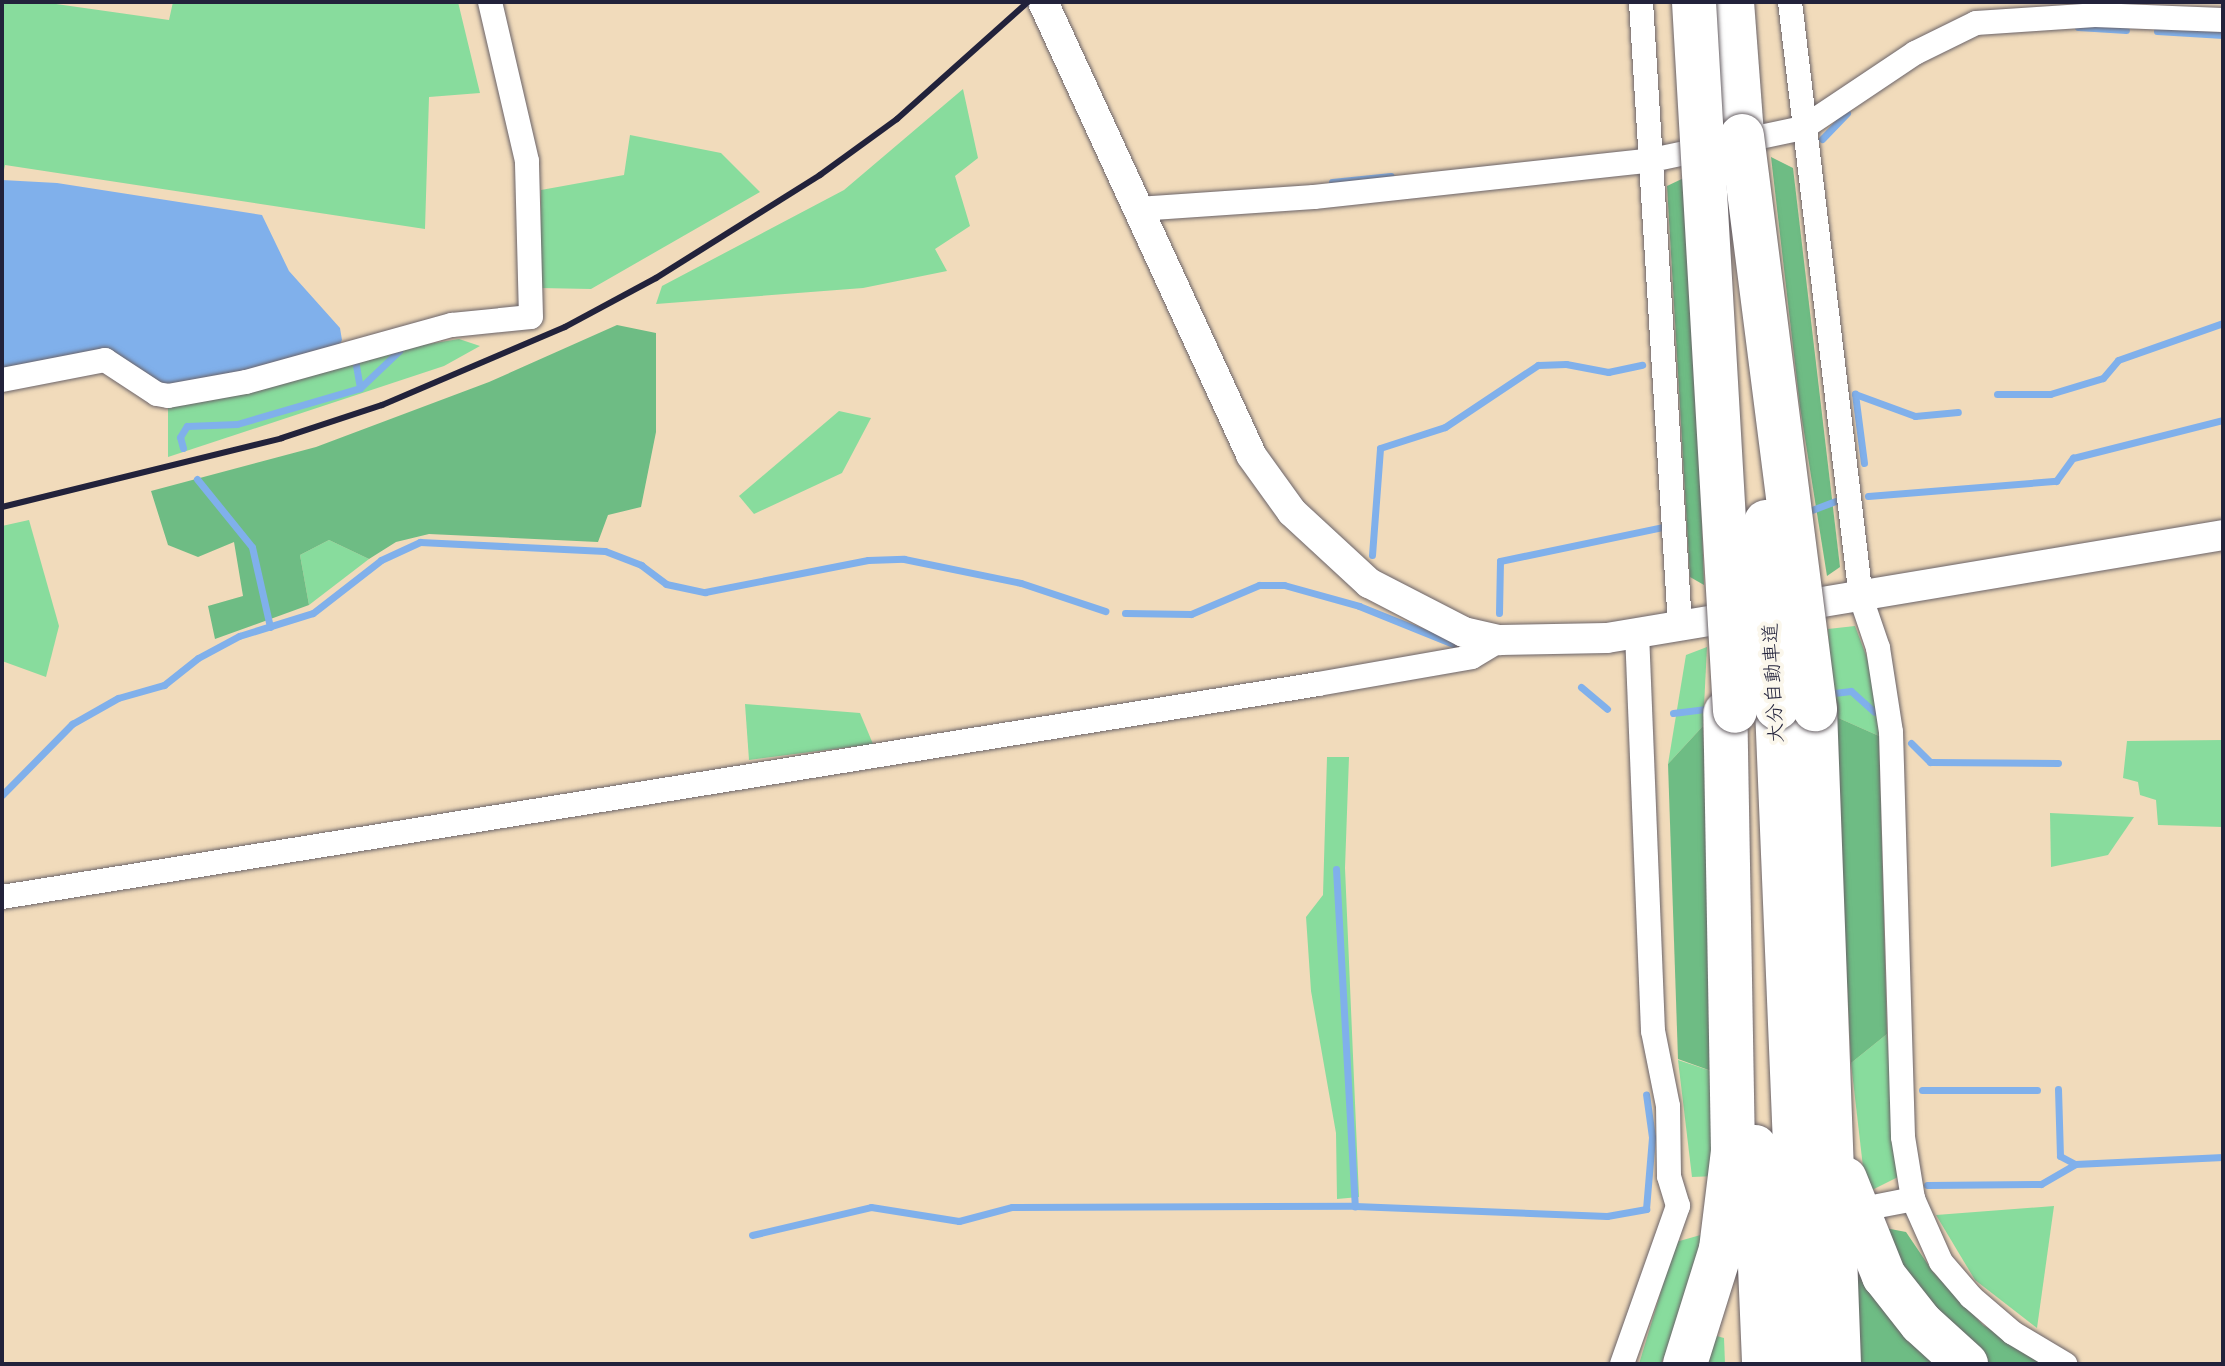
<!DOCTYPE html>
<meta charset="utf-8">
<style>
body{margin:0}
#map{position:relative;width:2225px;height:1366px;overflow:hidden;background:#f1dbbb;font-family:Kalam,"Klee One",sans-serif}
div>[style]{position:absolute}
.green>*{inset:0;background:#88dc9d}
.forest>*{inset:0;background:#6ebc84}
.water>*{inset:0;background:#80b0eb}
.stream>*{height:7px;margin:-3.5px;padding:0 3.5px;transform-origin:3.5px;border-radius:3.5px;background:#80b0eb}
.roads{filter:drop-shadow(0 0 2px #6a6368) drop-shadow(0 0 2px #6a6368)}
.minor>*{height:24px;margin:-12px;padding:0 12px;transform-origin:12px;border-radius:12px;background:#fff}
.tertiary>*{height:30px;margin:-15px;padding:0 15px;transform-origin:15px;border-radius:15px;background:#fff}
.motorway>*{height:44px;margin:-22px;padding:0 22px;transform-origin:22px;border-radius:22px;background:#fff}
.rail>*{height:6px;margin:-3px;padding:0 3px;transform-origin:3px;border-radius:3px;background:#22223b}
.bridges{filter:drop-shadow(0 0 2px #6a6368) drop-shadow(0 0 2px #6a6368)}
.motorway-bridge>*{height:44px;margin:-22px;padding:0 22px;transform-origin:22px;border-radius:22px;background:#fff}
span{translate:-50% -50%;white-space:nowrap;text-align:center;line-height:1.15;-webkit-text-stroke:8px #fbf7ec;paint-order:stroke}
.street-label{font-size:20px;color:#22223b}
.frame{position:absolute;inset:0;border:4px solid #22223b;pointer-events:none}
</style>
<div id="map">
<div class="green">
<i style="clip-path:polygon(2px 2px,42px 2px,169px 20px,173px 2px,458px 2px,480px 93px,429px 97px,425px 229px,5px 165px,2px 180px)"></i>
<i style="clip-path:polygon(963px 89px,978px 158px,955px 176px,970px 226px,935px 249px,947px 271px,863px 288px,656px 304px,662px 286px,844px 190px)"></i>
<i style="clip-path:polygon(630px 135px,721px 153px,760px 192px,591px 289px,540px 288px,541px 190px,624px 175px)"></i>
<i style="clip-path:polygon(459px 339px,480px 346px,444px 366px,168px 457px,168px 407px,385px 351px)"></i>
<i style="clip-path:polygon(839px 411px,871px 418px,842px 473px,754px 514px,739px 496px)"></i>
<i style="clip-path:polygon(29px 520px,59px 626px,46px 677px,2px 661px,2px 526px)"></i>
<i style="clip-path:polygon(329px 540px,369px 559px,309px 605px,300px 555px)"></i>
<i style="clip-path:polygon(1855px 626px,1872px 671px,1879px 736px,1834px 716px,1828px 629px)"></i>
<i style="clip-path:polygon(1707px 647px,1703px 726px,1668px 764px,1686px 655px)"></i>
<i style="clip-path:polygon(745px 704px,860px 713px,873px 744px,749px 760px)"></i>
<i style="clip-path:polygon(2223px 740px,2223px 827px,2158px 825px,2156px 800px,2140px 795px,2138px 782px,2123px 778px,2127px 741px)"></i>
<i style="clip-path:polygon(1327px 757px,1349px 757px,1345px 868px,1359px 1197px,1337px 1199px,1336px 1133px,1311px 991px,1306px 917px,1323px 895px)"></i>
<i style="clip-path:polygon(2050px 813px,2134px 817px,2108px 855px,2051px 867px)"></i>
<i style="clip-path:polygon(1887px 1034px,1898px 1177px,1866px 1193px,1851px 1063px)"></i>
<i style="clip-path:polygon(1678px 1060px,1717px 1073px,1717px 1176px,1692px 1177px)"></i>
<i style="clip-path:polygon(2054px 1206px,2037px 1328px,1975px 1280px,1936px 1215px)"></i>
<i style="clip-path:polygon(1711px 1232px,1690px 1301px,1661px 1364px,1639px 1364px,1676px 1242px)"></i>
<i style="clip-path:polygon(1713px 1335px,1724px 1338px,1725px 1364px,1701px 1364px)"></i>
</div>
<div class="forest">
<i style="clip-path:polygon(1771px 157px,1793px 168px,1840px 567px,1827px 576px,1800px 407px)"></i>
<i style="clip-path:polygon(1686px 177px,1699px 439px,1704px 585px,1690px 577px,1667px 186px)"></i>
<i style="clip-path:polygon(617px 325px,656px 333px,656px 432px,641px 507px,608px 515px,598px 542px,429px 534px,396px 542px,369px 559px,329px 540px,300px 555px,309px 605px,215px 639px,208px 606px,243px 596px,234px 542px,198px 557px,168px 545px,151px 491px,316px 447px,489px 382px)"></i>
<i style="clip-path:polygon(1834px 716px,1879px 736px,1887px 1034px,1851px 1063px)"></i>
<i style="clip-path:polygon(1703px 726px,1717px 1073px,1678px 1059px,1668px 764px)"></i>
<i style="clip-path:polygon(1875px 1226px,1906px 1232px,1933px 1272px,1983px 1325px,2047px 1364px,1987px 1364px,1919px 1302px)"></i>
<i style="clip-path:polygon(1859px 1263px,1938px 1364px,1854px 1364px,1847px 1266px)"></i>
</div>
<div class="water">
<i style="clip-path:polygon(2px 180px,57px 183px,262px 215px,289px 271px,340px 328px,342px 340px,337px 350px,162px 389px,106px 350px,2px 368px)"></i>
</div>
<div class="stream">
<i style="left:2078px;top:27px;width:48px;rotate:3.6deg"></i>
<i style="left:2157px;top:31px;width:66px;rotate:3.5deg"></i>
<i style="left:1822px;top:139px;width:36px;rotate:-46deg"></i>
<i style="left:1332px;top:182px;width:59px;rotate:-5.8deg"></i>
<i style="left:360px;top:388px;width:54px;rotate:-43.5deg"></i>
<i style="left:1997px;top:394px;width:53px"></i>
<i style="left:2050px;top:394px;width:55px;rotate:-16.8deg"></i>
<i style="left:2103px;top:378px;width:23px;rotate:-50deg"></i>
<i style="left:2118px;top:360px;width:111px;rotate:-19.4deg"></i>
<i style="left:183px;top:448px;width:11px;rotate:-105deg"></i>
<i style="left:180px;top:437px;width:13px;rotate:-58deg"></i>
<i style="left:187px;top:426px;width:50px;rotate:-2.3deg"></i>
<i style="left:237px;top:424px;width:128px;rotate:-16.3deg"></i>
<i style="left:360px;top:388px;width:27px;rotate:-100deg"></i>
<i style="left:1864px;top:463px;width:70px;rotate:-97.4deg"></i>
<i style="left:1855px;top:394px;width:64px;rotate:20.1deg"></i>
<i style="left:1915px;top:416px;width:43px;rotate:-5.3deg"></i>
<i style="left:197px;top:479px;width:87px;rotate:51deg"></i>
<i style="left:252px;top:547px;width:82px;rotate:77.3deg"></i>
<i style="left:1868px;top:496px;width:189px;rotate:-4.6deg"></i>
<i style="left:2056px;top:481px;width:29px;rotate:-54deg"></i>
<i style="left:2073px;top:458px;width:155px;rotate:-14.2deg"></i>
<i style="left:1804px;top:513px;width:33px;rotate:-21deg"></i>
<i style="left:1372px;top:555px;width:107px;rotate:-85.7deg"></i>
<i style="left:1380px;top:448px;width:68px;rotate:-17.9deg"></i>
<i style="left:1445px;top:427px;width:112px;rotate:-33.7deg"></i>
<i style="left:1538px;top:365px;width:28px;rotate:-2deg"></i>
<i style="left:1566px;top:364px;width:43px;rotate:10.8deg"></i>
<i style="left:1608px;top:372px;width:35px;rotate:-12deg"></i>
<i style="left:1125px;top:613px;width:66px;rotate:0.9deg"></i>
<i style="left:1191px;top:614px;width:74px;rotate:-23.1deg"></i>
<i style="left:1259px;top:585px;width:25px"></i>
<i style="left:1284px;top:585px;width:78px;rotate:15.6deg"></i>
<i style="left:1359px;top:606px;width:101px;rotate:22deg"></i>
<i style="left:1499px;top:613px;width:52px;rotate:-88.9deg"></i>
<i style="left:1500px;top:561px;width:167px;rotate:-11.8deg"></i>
<i style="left:1581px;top:687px;width:34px;rotate:40deg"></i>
<i style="left:1826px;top:694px;width:25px;rotate:-7deg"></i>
<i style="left:1851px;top:691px;width:31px;rotate:42deg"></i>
<i style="left:1673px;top:713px;width:38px;rotate:-7deg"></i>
<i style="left:1911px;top:743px;width:27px;rotate:45deg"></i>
<i style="left:1930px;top:762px;width:128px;rotate:0.4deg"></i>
<i style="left:2px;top:795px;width:100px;rotate:-45.4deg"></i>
<i style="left:72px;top:724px;width:53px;rotate:-29.5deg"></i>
<i style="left:118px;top:698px;width:48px;rotate:-15.8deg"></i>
<i style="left:164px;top:685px;width:43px;rotate:-38.5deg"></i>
<i style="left:198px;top:658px;width:47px;rotate:-28.2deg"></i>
<i style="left:239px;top:636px;width:77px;rotate:-17.3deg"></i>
<i style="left:313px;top:613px;width:86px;rotate:-37.9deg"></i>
<i style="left:381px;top:560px;width:43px;rotate:-24.8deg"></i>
<i style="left:420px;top:542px;width:185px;rotate:2.8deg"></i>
<i style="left:605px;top:551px;width:39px;rotate:21deg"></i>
<i style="left:641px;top:565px;width:31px;rotate:37deg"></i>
<i style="left:666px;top:584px;width:40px;rotate:12deg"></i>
<i style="left:705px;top:592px;width:166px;rotate:-11.1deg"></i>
<i style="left:868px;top:560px;width:36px;rotate:-2deg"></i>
<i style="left:904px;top:559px;width:119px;rotate:11.6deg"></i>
<i style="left:1021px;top:583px;width:89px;rotate:18.4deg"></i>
<i style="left:1336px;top:869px;width:338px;rotate:86.8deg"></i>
<i style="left:2058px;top:1089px;width:67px;rotate:88.3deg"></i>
<i style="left:2060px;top:1156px;width:17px;rotate:28deg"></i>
<i style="left:1922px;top:1090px;width:115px"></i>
<i style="left:1927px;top:1185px;width:114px;rotate:-0.5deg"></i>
<i style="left:2041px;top:1184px;width:39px;rotate:-30deg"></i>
<i style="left:2075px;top:1164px;width:148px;rotate:-2.7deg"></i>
<i style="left:752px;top:1235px;width:122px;rotate:-13.2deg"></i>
<i style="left:871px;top:1207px;width:89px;rotate:9deg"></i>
<i style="left:959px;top:1221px;width:55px;rotate:-14.8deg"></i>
<i style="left:1012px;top:1207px;width:343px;rotate:-0.2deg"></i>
<i style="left:1355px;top:1206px;width:252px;rotate:2.3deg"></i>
<i style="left:1607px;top:1216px;width:40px;rotate:-10deg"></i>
<i style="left:1646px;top:1209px;width:72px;rotate:-85.2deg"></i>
<i style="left:1652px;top:1137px;width:43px;rotate:-97.9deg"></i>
</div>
<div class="roads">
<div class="minor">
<i style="left:1641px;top:2px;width:625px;rotate:86.42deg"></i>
<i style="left:1790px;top:2px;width:600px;rotate:83.21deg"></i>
<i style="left:1861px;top:598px;width:53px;rotate:71.2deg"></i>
<i style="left:1878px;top:648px;width:85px;rotate:81.2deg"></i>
<i style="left:1891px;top:732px;width:405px;rotate:88.3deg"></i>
<i style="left:1903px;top:1137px;width:63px;rotate:80.8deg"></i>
<i style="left:1913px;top:1199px;width:69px;rotate:66deg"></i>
<i style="left:1941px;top:1262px;width:46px;rotate:49.4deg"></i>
<i style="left:1971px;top:1297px;width:55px;rotate:40.6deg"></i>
<i style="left:2013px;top:1333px;width:61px;rotate:30.8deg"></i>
<i style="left:1138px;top:209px;width:176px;rotate:-3.9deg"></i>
<i style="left:1314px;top:197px;width:340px;rotate:-6.2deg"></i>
<i style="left:1652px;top:160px;width:154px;rotate:-12deg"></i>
<i style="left:1803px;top:128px;width:135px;rotate:-33.8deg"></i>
<i style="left:1915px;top:53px;width:68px;rotate:-26.2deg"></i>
<i style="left:1976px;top:23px;width:119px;rotate:-3.8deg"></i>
<i style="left:2095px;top:15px;width:128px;rotate:2.2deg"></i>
<i style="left:2px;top:380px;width:105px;rotate:-11deg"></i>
<i style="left:105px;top:360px;width:62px;rotate:33.2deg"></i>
<i style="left:157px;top:394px;width:11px;rotate:10deg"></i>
<i style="left:168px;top:396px;width:79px;rotate:-10.2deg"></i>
<i style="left:246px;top:382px;width:214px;rotate:-15.5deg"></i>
<i style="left:452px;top:325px;width:79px;rotate:-5.8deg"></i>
<i style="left:531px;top:317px;width:156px;rotate:-91.5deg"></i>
<i style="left:527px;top:161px;width:163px;rotate:-103.1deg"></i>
<i style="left:2px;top:897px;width:1333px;rotate:-9.19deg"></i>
<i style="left:1318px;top:684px;width:156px;rotate:-9.9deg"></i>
<i style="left:1472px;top:657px;width:33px;rotate:-31deg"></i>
<i style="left:1878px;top:1206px;width:36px;rotate:-11deg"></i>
<i style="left:1622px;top:1364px;width:168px;rotate:-70.5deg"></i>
<i style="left:1678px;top:1206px;width:31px;rotate:-107deg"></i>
<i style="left:1669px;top:1176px;width:70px;rotate:-90.8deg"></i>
<i style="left:1668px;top:1106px;width:76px;rotate:-101.3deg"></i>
<i style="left:1653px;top:1031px;width:398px;rotate:-92.3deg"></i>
</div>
<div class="tertiary">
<i style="left:1043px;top:2px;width:498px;rotate:65.3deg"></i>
<i style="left:1251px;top:455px;width:70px;rotate:54.3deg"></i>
<i style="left:1292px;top:512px;width:105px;rotate:42.7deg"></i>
<i style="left:1369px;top:583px;width:107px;rotate:27.3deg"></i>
<i style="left:1464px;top:632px;width:37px;rotate:13deg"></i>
<i style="left:1500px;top:640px;width:107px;rotate:-1.1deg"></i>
<i style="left:1607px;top:638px;width:625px;rotate:-9.49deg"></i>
</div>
<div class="motorway">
<i style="left:1732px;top:2px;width:134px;rotate:85.7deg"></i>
<i style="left:1777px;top:708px;width:657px;rotate:87.64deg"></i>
<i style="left:1815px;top:709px;width:655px;rotate:87.9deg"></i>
<i style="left:1755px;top:1147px;width:217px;rotate:87.6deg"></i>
<i style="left:1845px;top:1179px;width:105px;rotate:68.1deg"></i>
<i style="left:1884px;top:1276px;width:60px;rotate:51.8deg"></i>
<i style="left:1921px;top:1323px;width:61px;rotate:42.3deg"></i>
<i style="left:1685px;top:1364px;width:121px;rotate:-72.6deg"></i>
<i style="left:1721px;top:1249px;width:99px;rotate:-83deg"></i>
<i style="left:1733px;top:1151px;width:438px;rotate:-91deg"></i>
</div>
</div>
<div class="rail">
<i style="left:2px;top:507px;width:288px;rotate:-13.8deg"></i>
<i style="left:282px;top:438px;width:105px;rotate:-18.3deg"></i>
<i style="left:382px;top:405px;width:199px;rotate:-23.1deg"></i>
<i style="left:565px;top:327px;width:103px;rotate:-28.3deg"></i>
<i style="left:656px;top:278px;width:194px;rotate:-32.1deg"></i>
<i style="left:820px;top:175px;width:95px;rotate:-36deg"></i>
<i style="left:897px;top:119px;width:176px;rotate:-41.8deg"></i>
</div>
<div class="bridges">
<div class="motorway-bridge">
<i style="left:1694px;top:2px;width:710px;rotate:86.69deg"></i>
<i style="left:1742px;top:136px;width:578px;rotate:82.74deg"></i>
<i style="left:1766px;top:522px;width:186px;rotate:86.6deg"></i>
</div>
</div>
<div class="street-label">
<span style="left:1775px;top:683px;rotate:-93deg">大分自動車道</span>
</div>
<div class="frame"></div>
</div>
